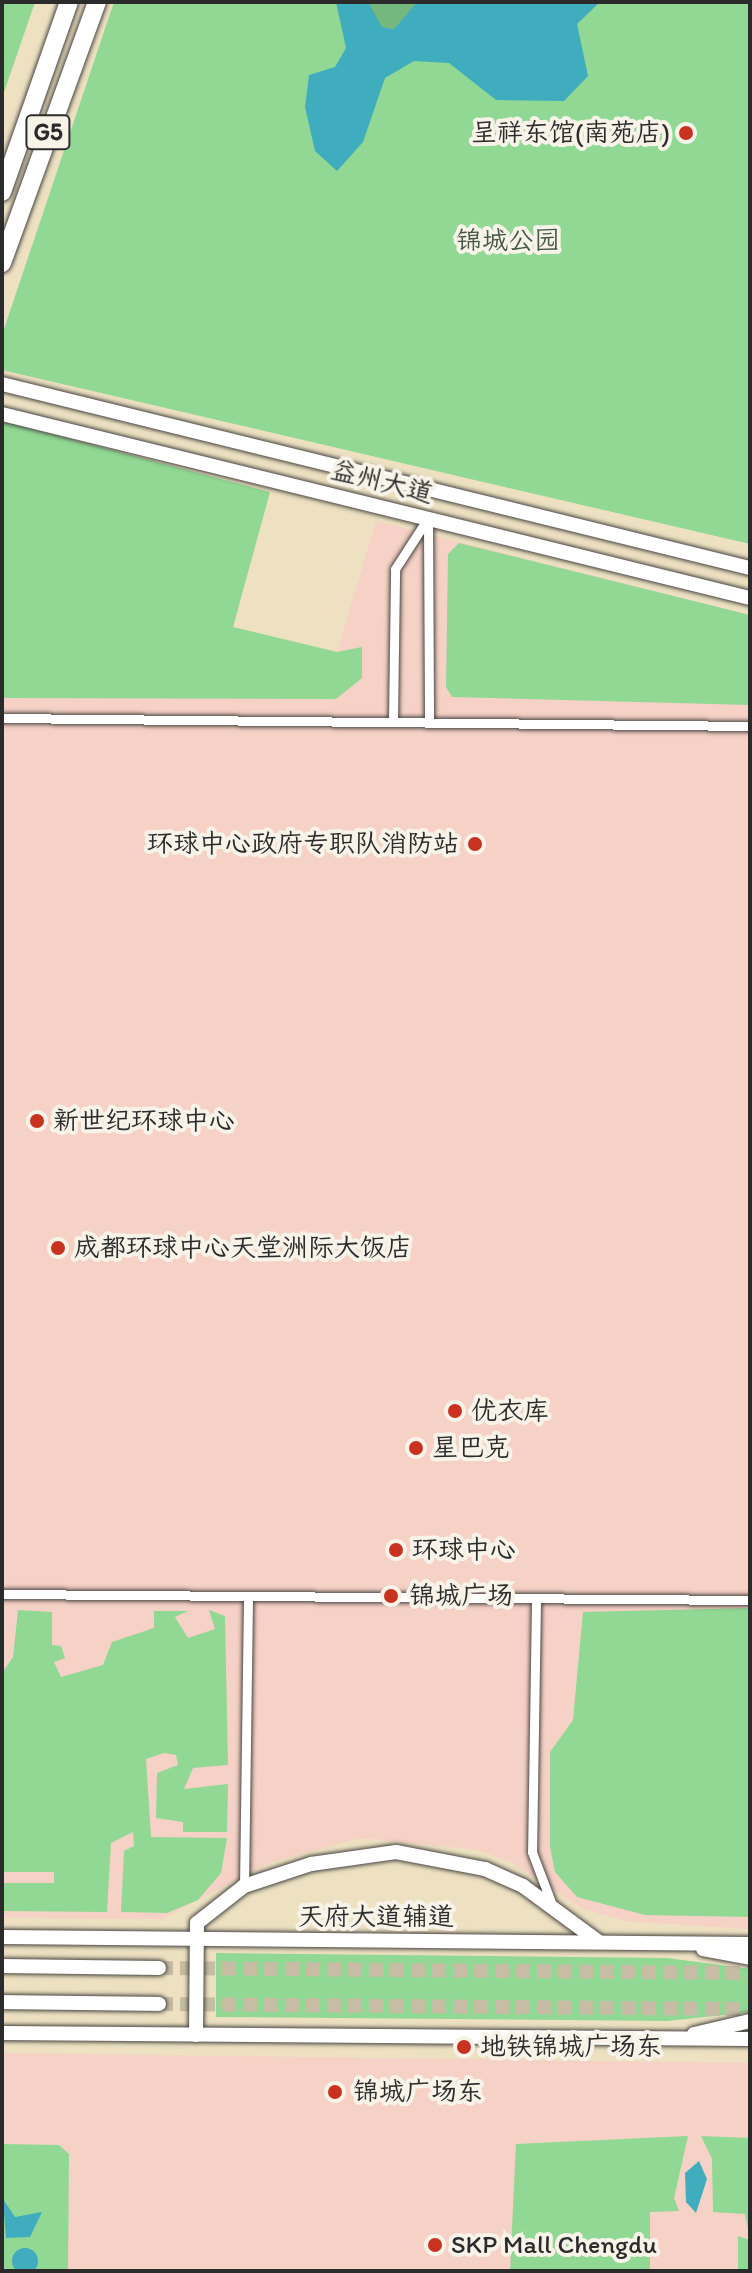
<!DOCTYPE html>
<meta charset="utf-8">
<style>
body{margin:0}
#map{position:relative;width:752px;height:2273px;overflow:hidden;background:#ede1c2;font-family:Itim,"LXGW WenKai TC",sans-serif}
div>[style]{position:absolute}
.built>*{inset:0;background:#f6d1c5}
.green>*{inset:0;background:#90d894}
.forest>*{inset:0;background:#74b87e}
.water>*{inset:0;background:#3fadbd}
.round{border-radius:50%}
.primary-tunnel>*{height:14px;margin-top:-7px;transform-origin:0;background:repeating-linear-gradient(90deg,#c6bda4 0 14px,transparent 0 21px)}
.roads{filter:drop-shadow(0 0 2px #484642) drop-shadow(0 0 2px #484642)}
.street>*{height:9px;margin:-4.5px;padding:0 4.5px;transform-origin:4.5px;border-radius:4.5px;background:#fff}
.secondary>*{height:14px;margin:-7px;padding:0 7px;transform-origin:7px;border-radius:7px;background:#fff}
.primary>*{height:14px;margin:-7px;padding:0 7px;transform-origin:7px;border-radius:7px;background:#fff}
.highway>*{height:18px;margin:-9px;padding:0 9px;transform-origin:9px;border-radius:9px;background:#fff}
.dots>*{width:22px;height:22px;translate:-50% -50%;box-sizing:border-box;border:4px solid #f7f3e8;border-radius:50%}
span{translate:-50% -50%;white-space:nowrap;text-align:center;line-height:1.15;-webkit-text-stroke:8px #f7f3e8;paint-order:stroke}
.shield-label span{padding:2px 6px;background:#f7f3e8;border:2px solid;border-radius:6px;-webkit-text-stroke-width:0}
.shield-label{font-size:24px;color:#2b2b2b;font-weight:700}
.poi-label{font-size:26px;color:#2b2b2b}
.right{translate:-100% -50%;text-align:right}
.left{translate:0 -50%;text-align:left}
.park-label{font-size:26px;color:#445645}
.street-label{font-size:26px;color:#2b2b2b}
.frame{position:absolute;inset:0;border:4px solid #2b2b2b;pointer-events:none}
</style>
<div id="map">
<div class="built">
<i style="clip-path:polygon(2px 421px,270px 492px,233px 628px,337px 652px,376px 521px,750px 615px,750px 1929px,626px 1921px,583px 1909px,511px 1862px,478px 1850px,361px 1838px,268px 1863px,162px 1919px,2px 1918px)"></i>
<i style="clip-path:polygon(2px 2053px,750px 2063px,750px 2271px,2px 2271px)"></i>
</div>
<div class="green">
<i style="clip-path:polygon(2px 2px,35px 2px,2px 98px)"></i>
<i style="clip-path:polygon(114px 2px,750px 2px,750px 544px,2px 370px,2px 335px)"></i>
<i style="clip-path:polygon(2px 421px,270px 492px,233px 627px,337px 652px,362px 647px,362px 678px,336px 699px,2px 698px)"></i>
<i style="clip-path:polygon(459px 543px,750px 615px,750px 705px,452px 697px,446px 687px,448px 554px)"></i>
<i style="clip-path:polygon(750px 1608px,750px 1917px,645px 1915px,577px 1897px,555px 1872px,550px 1847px,550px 1752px,573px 1720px,583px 1612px)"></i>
<i style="clip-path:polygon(18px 1610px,52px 1612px,52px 1645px,61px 1646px,65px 1658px,54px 1662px,61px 1677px,103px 1665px,112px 1642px,154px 1628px,154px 1611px,188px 1611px,175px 1617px,188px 1638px,215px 1629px,209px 1610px,225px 1616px,228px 1765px,193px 1768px,184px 1789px,228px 1784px,227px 1832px,183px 1832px,183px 1822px,156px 1818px,157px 1773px,178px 1765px,176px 1755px,164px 1753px,146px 1759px,151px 1837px,227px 1838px,221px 1873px,198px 1900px,167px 1913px,121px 1912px,124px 1851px,134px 1846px,133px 1832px,111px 1843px,107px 1912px,2px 1911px,2px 1883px,54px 1883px,54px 1872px,2px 1872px,2px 1673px,13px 1657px)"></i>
<i style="clip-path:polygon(216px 1953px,667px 1958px,750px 1969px,750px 2012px,668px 2021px,216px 2017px)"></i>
<i style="clip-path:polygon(688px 2136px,674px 2198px,679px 2211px,650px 2212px,650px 2271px,510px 2271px,516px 2144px)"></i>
<i style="clip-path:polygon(701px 2136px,750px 2138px,750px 2239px,745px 2214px,713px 2212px,712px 2159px)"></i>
<i style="clip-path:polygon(2px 2144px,59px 2145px,69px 2154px,68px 2271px,2px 2271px)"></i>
<i style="clip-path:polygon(738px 2236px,750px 2240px,750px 2271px,738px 2271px)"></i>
</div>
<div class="forest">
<i style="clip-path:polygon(417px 2px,394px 29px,382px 27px,367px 4px)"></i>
</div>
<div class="water">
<i style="clip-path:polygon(336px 2px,368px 2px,382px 27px,394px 29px,417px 2px,600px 2px,577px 24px,588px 76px,564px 101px,496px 100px,449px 63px,414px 61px,385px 78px,363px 142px,337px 171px,315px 151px,305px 107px,309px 75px,335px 67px,346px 48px)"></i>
<i style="clip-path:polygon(699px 2161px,707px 2179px,696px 2213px,686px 2202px,685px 2173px)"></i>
<i style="clip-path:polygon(3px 2199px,15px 2217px,42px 2212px,30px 2237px,6px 2238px)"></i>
<i class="round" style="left:12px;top:2248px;width:26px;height:26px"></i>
</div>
<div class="primary-tunnel">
<i style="left:159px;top:1968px;width:591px;rotate:0.48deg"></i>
<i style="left:159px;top:2004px;width:591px;rotate:0.48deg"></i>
</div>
<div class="roads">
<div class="street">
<i style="left:428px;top:520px;width:201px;rotate:89.7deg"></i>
<i style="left:2px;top:718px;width:748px;rotate:0.61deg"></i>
<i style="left:393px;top:720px;width:151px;rotate:-89.2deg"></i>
<i style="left:395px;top:569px;width:61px;rotate:-57.1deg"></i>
<i style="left:2px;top:1594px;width:748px;rotate:0.46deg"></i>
<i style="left:536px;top:1601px;width:251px;rotate:90.9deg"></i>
<i style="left:532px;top:1852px;width:53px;rotate:69.2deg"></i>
<i style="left:244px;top:1886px;width:290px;rotate:-89.2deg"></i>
</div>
<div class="secondary">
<i style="left:2px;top:1937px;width:748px;rotate:0.54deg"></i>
<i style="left:703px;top:1949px;width:48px;rotate:10.8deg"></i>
<i style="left:2px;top:2033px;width:748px;rotate:0.46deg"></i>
<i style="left:694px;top:2034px;width:57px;rotate:-13.1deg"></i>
<i style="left:196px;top:2035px;width:112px;rotate:-89.5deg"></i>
<i style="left:197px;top:1923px;width:60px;rotate:-38.2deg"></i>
<i style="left:244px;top:1886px;width:71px;rotate:-18.2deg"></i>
<i style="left:311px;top:1864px;width:86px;rotate:-8deg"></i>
<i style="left:396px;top:1852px;width:91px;rotate:10.8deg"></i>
<i style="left:485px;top:1869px;width:42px;rotate:24.1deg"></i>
<i style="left:523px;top:1886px;width:94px;rotate:36.4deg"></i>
</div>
<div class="primary">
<i style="left:2px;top:384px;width:770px;rotate:13.82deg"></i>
<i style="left:2px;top:414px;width:770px;rotate:13.82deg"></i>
<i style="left:2px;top:1966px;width:157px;rotate:0.7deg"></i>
<i style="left:2px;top:2002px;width:157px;rotate:0.7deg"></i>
</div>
<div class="highway">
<i style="left:2px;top:192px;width:201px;rotate:-70.6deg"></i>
<i style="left:2px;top:263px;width:278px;rotate:-70deg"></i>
</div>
</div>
<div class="dots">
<i style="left:686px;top:133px;background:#c8321e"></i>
<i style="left:475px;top:844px;background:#c8321e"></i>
<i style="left:37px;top:1121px;background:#c8321e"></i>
<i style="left:58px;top:1248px;background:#c8321e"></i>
<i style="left:455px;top:1411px;background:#c8321e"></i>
<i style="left:416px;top:1448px;background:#c8321e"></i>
<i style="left:396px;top:1550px;background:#c8321e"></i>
<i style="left:391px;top:1596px;background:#c8321e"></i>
<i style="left:464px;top:2047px;background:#c8321e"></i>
<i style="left:335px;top:2092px;background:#c8321e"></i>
<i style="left:435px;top:2245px;background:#c8321e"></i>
</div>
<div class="shield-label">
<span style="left:48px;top:132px">G5</span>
</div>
<div class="poi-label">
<span class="right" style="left:670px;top:133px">呈祥东馆(南苑店)</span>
<span class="right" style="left:459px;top:844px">环球中心政府专职队消防站</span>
<span class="left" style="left:53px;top:1121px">新世纪环球中心</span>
<span class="left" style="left:74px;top:1248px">成都环球中心天堂洲际大饭店</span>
<span class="left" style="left:471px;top:1411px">优衣库</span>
<span class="left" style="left:432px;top:1448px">星巴克</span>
<span class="left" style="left:412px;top:1550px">环球中心</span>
<span class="left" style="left:409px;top:1596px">锦城广场</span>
<span class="left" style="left:480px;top:2047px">地铁锦城广场东</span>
<span class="left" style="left:353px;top:2092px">锦城广场东</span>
<span class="left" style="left:451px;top:2245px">SKP Mall Chengdu</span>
</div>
<div class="park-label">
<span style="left:508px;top:241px">锦城公园</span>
</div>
<div class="street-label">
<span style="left:382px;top:482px;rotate:14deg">益州大道</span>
<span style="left:376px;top:1917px">天府大道辅道</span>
</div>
<div class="frame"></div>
</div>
